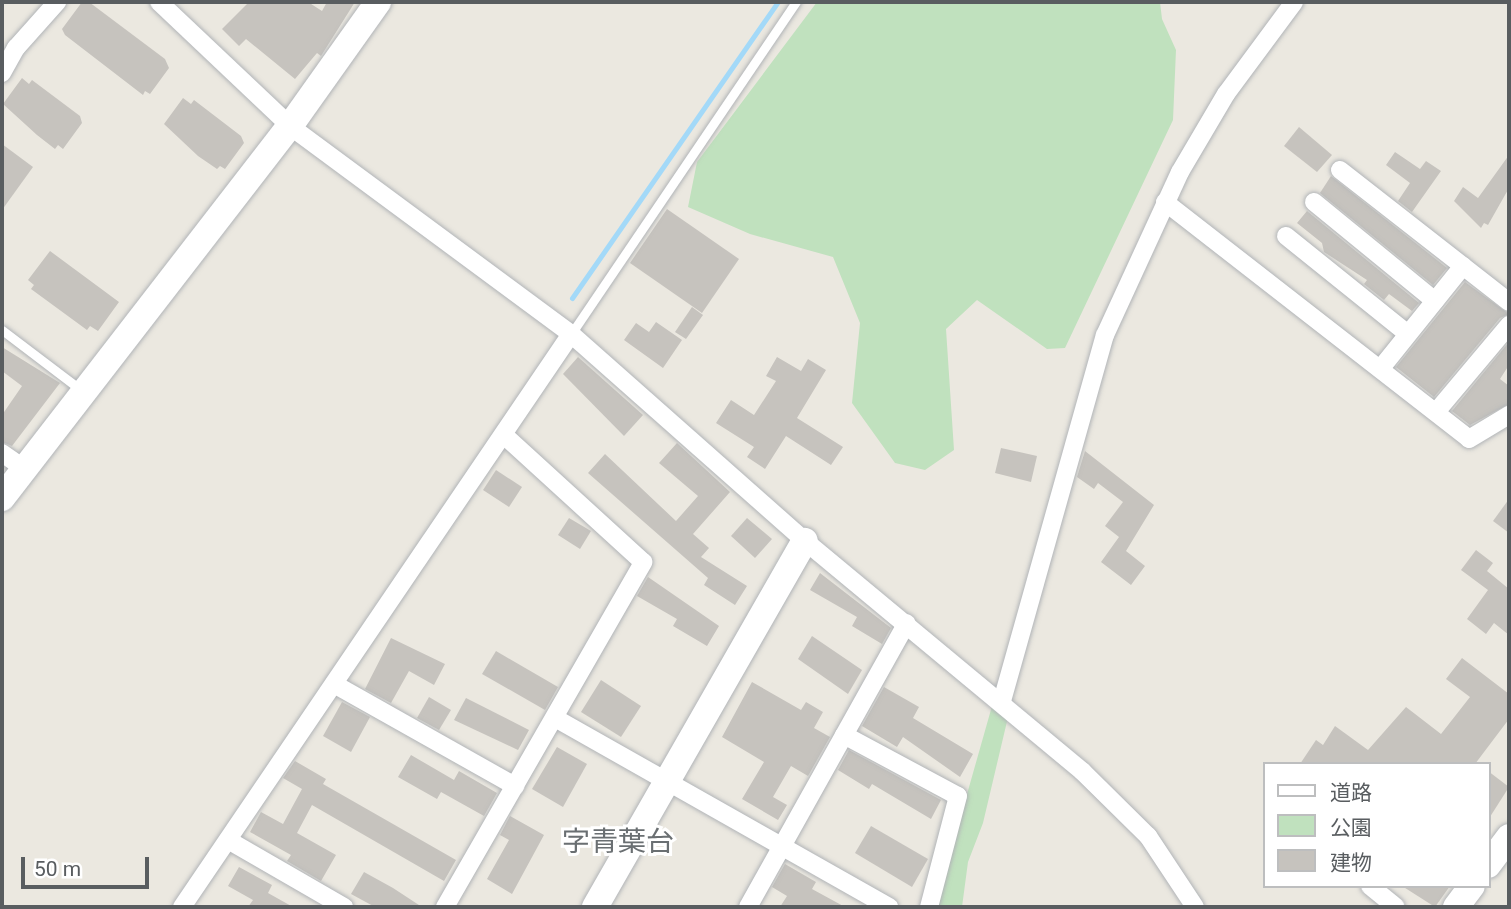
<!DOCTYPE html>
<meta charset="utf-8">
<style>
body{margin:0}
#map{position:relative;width:1511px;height:909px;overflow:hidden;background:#ebe8e0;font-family:Roboto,"Noto Sans JP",sans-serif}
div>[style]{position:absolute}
.green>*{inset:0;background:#c0e1be}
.stream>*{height:5px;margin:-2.5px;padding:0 2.5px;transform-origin:2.5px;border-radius:2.5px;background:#a3d9f8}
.building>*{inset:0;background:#c6c3be}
.roads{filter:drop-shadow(0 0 2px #b1b4b7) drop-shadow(0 0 2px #b1b4b7)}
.lane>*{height:9px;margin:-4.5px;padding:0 4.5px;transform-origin:4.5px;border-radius:4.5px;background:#fff}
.street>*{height:18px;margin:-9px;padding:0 9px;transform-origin:9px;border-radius:9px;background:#fff}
.secondary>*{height:26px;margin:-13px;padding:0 13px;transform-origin:13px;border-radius:13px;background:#fff}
span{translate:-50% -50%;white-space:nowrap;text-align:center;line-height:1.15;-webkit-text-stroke:6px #fff;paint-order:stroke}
.quarter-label{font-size:28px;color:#6a6f72}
.frame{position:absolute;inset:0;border:4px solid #595d60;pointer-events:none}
.legend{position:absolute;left:1263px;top:762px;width:228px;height:126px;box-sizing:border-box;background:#fff;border:2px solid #bdbebf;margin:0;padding:9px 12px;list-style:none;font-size:21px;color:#595d60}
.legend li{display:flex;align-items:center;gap:14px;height:35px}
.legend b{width:35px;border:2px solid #bdbebf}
.scale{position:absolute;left:21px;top:857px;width:128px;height:32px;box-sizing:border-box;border:4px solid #595d60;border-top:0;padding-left:9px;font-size:21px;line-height:24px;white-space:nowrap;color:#595d60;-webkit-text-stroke:5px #fff;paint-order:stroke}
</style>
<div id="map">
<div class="green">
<i style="clip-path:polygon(817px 2px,1160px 2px,1162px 19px,1176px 50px,1173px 120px,1065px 348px,1047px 349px,977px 300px,946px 329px,954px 450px,925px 470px,895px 463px,852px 403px,860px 323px,833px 257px,750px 234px,688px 207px,697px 162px)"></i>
<i style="clip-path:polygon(994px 699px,1009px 713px,983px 823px,968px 862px,962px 907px,935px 907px)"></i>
</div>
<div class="stream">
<i style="left:572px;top:298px;width:361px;rotate:-55.2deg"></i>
</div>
<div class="building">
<i style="clip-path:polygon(82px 2px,89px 2px,165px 59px,169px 68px,150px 94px,145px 91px,143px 95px,65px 35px,62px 29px)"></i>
<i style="clip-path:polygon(249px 2px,308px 2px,322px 11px,327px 2px,355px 2px,321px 56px,317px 53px,295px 79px,246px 39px,239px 46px,222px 29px)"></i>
<i style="clip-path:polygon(22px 78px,29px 84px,32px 80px,80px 116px,82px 123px,63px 149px,58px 145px,55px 149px,37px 135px,3px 104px)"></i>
<i style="clip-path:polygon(183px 98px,191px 104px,194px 100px,241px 136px,244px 143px,225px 169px,220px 166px,217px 169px,198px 156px,164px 124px)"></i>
<i style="clip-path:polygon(1299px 127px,1332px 155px,1317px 172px,1284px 146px)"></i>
<i style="clip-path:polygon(2px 144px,33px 167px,2px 210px)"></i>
<i style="clip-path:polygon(1395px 152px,1420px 169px,1426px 161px,1441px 171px,1412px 212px,1398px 201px,1410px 183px,1386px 165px)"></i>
<i style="clip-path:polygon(1509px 155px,1509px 188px,1488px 225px,1484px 223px,1481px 228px,1454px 201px,1463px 187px,1478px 198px)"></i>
<i style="clip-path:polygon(1331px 176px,1447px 268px,1433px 285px,1320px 193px)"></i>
<i style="clip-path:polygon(667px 209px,739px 259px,702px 313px,630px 263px)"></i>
<i style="clip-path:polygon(1307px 211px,1419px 303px,1412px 311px,1389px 294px,1384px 300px,1364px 284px,1367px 280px,1324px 252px,1322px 243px,1297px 223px)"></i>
<i style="clip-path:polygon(50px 251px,119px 302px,98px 331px,90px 326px,87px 330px,31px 289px,34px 285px,28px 280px)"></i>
<i style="clip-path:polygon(1465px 282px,1509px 314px,1500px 318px,1434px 397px,1396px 367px)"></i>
<i style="clip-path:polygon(692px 307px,703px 315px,686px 339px,675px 332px)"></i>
<i style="clip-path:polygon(656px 322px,682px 340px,663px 368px,624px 340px,636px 323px,649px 332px)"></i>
<i style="clip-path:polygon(1509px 342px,1509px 365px,1500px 379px,1509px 386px,1509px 404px,1470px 425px,1452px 411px)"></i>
<i style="clip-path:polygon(2px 347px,60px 383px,12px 446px,2px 442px,2px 415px,22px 386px,2px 371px)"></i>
<i style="clip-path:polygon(578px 357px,643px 415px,624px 436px,563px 374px)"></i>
<i style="clip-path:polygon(777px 357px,801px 371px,808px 359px,826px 370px,797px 418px,843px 447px,831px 465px,786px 436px,765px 469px,747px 457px,754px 447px,716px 423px,731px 400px,754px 415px,776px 381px,766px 376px)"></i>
<i style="clip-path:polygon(677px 443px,730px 492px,693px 534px,709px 548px,701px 557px,747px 586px,735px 605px,704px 585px,708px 578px,588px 473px,605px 454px,676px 521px,698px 496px,659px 463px)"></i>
<i style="clip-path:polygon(1001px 448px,1037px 456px,1031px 482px,995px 473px)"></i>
<i style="clip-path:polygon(1085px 451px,1154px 505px,1126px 551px,1145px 566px,1131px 585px,1101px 562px,1119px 537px,1105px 526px,1123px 502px,1098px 483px,1094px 489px,1077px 477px)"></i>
<i style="clip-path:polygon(496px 470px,522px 487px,509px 507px,483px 490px)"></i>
<i style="clip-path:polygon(1509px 499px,1509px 533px,1493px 521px)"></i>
<i style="clip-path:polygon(569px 518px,591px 531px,580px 549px,558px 535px)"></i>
<i style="clip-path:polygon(747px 518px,772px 539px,755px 558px,731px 536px)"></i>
<i style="clip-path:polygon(1476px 550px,1493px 563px,1487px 571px,1509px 589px,1509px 635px,1494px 623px,1486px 634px,1467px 619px,1488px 590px,1461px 570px)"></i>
<i style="clip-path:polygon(820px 573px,891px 628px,882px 644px,852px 626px,857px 617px,810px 590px)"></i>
<i style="clip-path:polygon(648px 577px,719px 626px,707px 646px,673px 626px,677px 619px,637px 596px)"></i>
<i style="clip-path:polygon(812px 636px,862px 670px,848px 694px,798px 659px)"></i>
<i style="clip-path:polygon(391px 638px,445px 664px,434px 685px,409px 671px,391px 703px,365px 689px)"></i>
<i style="clip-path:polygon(496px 651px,558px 687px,545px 710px,482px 674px)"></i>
<i style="clip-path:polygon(1462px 658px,1509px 694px,1509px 719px,1475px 764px,1300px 764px,1316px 740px,1323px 745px,1335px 726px,1368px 750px,1406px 707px,1441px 734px,1470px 697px,1446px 679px)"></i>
<i style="clip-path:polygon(601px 680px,641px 706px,621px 737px,581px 712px)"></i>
<i style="clip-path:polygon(752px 682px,801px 710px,806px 702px,823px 712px,814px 728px,830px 737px,808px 776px,791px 766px,773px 797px,787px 805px,778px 820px,742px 799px,764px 762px,722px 737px)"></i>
<i style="clip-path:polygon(884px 687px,919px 707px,913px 718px,973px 754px,960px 777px,903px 737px,897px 747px,862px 726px)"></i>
<i style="clip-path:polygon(429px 697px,451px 710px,439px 730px,417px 718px)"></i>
<i style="clip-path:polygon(466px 698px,529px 730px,518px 750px,454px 720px)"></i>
<i style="clip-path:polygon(342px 702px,370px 717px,351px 752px,323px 736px)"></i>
<i style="clip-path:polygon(557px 747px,587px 764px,563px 807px,532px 789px)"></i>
<i style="clip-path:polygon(849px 750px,941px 800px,931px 819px,872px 784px,869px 789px,838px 770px)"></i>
<i style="clip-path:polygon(411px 755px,454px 780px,459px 771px,497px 793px,484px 816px,441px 792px,437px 799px,398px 777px)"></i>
<i style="clip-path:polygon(295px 761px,326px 779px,323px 784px,456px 860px,444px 881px,312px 805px,297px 833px,336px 855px,321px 881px,287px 861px,291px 855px,250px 832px,261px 812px,283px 824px,302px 789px,283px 778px)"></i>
<i style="clip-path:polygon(1488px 771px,1509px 787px,1488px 820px)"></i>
<i style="clip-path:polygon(510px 816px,544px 835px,512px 894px,487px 879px,509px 840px,500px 835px)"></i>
<i style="clip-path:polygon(871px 826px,928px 859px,912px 887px,855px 853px)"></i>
<i style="clip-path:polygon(785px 864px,816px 882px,812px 889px,845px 907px,780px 907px,787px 896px,772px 887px)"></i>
<i style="clip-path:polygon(239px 867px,272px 885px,268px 893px,293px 907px,248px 907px,253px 900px,228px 886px)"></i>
<i style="clip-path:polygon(364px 872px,393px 888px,422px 907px,375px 907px,351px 894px)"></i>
<i style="clip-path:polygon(1402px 886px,1450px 886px,1435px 907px)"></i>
</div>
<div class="roads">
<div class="lane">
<i style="left:2px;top:330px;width:99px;rotate:37.2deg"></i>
<i style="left:571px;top:334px;width:401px;rotate:-55.9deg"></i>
</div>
<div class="street">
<i style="left:159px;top:2px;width:180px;rotate:43.4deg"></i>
<i style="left:290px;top:126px;width:350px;rotate:36.5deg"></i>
<i style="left:571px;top:334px;width:312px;rotate:41.5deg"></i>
<i style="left:805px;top:541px;width:360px;rotate:39.7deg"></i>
<i style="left:1082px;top:771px;width:93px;rotate:44.6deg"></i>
<i style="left:1148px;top:836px;width:85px;rotate:56.5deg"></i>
<i style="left:2px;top:73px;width:29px;rotate:-61deg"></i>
<i style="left:16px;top:48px;width:62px;rotate:-48.3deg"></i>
<i style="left:1340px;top:170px;width:214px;rotate:38deg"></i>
<i style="left:1165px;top:202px;width:385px;rotate:37.9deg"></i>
<i style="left:1469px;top:439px;width:47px;rotate:-31deg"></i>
<i style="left:1314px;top:202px;width:156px;rotate:39.3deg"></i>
<i style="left:1286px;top:236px;width:156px;rotate:38.8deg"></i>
<i style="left:1381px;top:368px;width:131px;rotate:-51.2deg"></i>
<i style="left:1436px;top:412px;width:114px;rotate:-50deg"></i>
<i style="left:2px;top:453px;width:24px;rotate:35deg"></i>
<i style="left:334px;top:684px;width:208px;rotate:29.4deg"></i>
<i style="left:1002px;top:701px;width:380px;rotate:-74.3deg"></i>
<i style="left:1105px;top:335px;width:179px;rotate:-65.3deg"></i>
<i style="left:1180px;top:172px;width:91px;rotate:-59.5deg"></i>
<i style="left:1226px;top:94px;width:114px;rotate:-53.5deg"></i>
<i style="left:555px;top:718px;width:384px;rotate:29.5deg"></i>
<i style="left:844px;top:735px;width:129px;rotate:28.2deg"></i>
<i style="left:958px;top:796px;width:115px;rotate:104.6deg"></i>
<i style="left:228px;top:840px;width:134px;rotate:30deg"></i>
<i style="left:1370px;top:886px;width:33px;rotate:39deg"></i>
<i style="left:182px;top:907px;width:693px;rotate:-55.83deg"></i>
<i style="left:445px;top:907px;width:398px;rotate:-60.1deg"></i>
<i style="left:643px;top:562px;width:188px;rotate:-137.6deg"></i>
<i style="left:748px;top:907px;width:325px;rotate:-60.8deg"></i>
</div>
<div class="secondary">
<i style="left:2px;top:498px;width:470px;rotate:-52.3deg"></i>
<i style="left:290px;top:126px;width:152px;rotate:-54.6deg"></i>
<i style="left:1488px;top:865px;width:35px;rotate:-53deg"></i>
<i style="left:595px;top:907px;width:422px;rotate:-60.2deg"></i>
<i style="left:1456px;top:907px;width:26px;rotate:-53deg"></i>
</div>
</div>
<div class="quarter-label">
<span style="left:618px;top:842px">字青葉台</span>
</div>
<div class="frame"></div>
<ul class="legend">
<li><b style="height:9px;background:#fff"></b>道路</li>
<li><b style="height:19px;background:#c0e1be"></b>公園</li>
<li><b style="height:19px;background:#c6c3be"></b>建物</li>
</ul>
<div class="scale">50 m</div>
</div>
